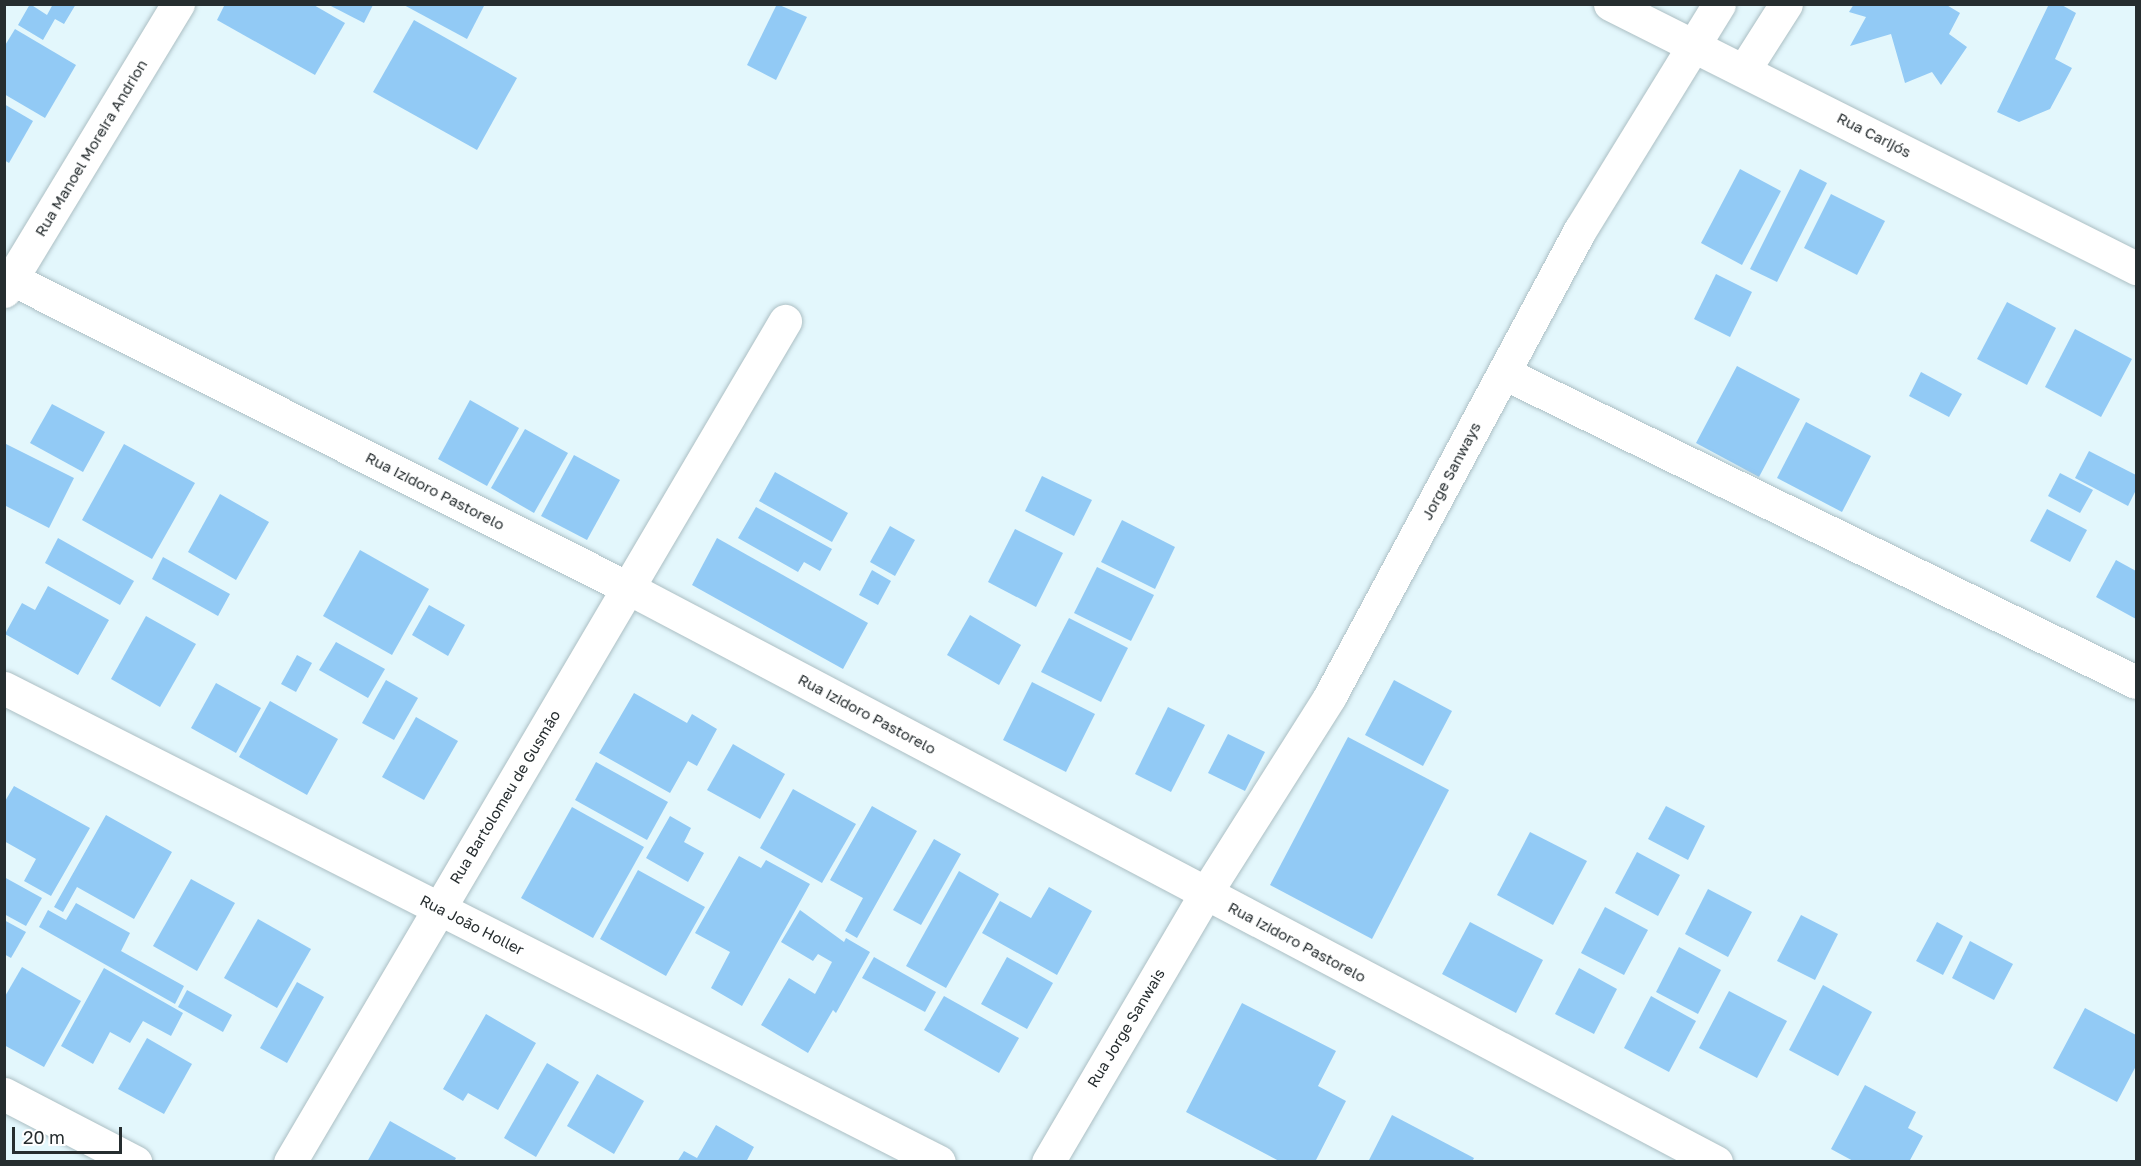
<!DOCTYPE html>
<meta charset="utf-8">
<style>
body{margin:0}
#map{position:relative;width:2141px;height:1166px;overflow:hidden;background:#e3f7fc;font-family:"Golos Text",sans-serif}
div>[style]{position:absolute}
.building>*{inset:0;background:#92caf5}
.roads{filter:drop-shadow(0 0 2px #acbfc4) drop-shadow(0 0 2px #acbfc4)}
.street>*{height:33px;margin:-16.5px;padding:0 16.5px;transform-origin:16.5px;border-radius:16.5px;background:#fff}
.secondary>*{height:33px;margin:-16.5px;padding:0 16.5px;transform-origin:16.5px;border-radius:16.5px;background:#fff}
span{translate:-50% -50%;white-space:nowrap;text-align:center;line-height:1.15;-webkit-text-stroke:5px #fff;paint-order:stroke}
.street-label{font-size:15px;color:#262d2f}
.frame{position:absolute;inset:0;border:6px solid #262d2f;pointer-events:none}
.scale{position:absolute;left:12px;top:1127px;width:110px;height:27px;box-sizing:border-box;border:3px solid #262d2f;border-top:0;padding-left:8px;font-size:18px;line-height:21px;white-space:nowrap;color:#262d2f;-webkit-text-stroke:4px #fff;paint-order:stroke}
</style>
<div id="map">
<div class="building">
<i style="clip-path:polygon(30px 4px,47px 15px,53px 4px,76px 4px,64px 24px,55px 19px,43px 40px,18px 25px)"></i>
<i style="clip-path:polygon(225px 4px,312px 4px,345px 23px,315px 75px,217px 20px)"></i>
<i style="clip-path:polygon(402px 4px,485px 4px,467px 39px)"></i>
<i style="clip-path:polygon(777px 4px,807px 17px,776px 80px,747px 65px)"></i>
<i style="clip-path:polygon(1854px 4px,1945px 4px,1960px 13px,1949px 34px,1967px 47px,1941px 85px,1932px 72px,1905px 83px,1891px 34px,1850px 46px,1866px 17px,1849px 12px)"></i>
<i style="clip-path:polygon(2049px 4px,2060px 4px,2076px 13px,2055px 59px,2072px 68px,2050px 109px,2019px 122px,1997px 112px)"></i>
<i style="clip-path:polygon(329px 5px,373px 5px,364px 23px)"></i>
<i style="clip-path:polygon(414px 20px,517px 78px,477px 150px,373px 92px)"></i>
<i style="clip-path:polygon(15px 29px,76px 65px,45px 118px,4px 94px,4px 47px)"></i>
<i style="clip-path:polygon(4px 104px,33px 121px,9px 163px,4px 160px)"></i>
<i style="clip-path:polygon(1740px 169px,1781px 191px,1742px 265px,1701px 243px)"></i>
<i style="clip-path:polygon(1800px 169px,1827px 183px,1777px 282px,1750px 269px)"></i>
<i style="clip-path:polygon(1831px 194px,1885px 221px,1857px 275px,1804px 248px)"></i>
<i style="clip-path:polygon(1716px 274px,1752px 292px,1730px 337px,1694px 319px)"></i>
<i style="clip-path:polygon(2007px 302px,2056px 328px,2027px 385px,1977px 359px)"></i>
<i style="clip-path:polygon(2075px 329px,2132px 359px,2101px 417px,2045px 387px)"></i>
<i style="clip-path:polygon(1737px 366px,1800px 399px,1759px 477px,1696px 443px)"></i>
<i style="clip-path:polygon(1921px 372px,1962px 394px,1949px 417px,1909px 396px)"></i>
<i style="clip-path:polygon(470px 400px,519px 428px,487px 486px,438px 459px)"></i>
<i style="clip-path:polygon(52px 404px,105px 432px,83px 472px,30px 443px)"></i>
<i style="clip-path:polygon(1806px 422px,1871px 456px,1842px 512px,1777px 478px)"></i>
<i style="clip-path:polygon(525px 429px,568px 453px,534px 513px,491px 488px)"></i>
<i style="clip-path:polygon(4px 443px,74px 478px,49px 528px,4px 505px)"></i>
<i style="clip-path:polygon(124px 444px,195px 483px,152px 559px,82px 520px)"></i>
<i style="clip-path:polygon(2089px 451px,2136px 475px,2136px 490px,2128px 506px,2075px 478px)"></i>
<i style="clip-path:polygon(574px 455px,620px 480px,587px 540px,541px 516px)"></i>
<i style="clip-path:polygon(775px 472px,848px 513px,832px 542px,759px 501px)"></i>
<i style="clip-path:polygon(2060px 473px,2093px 490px,2080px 513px,2048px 496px)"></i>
<i style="clip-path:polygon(1042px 476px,1092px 500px,1074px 536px,1025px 511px)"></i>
<i style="clip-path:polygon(220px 494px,269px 522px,236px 580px,188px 552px)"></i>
<i style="clip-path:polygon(756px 507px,832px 549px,820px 571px,804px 562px,798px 572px,738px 538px)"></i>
<i style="clip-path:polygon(2047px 509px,2087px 530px,2070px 562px,2030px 541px)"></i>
<i style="clip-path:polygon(1122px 520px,1175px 547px,1155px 589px,1101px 562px)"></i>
<i style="clip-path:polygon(890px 526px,915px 540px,895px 576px,870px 562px)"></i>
<i style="clip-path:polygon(1015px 529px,1063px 553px,1036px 607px,988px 582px)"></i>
<i style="clip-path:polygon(58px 538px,134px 581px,120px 605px,45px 563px)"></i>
<i style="clip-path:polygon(717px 538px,868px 623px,843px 669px,692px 585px)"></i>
<i style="clip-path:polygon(360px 550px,429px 589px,392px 655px,323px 616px)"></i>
<i style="clip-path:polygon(163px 557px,230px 594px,218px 616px,152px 579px)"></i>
<i style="clip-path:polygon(2116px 560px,2136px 571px,2136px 619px,2096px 597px)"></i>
<i style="clip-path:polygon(1097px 567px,1154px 595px,1131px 641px,1074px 613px)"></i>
<i style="clip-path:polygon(872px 570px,891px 581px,878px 605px,859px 595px)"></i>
<i style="clip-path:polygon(48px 586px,109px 620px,78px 675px,5px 634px,22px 603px,35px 610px)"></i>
<i style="clip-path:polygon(429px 605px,465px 625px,448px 656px,412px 635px)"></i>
<i style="clip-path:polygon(970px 615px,1021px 645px,999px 685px,947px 655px)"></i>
<i style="clip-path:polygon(146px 616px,196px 644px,160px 707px,111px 679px)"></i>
<i style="clip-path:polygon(1069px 618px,1128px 648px,1101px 702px,1041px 672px)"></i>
<i style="clip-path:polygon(336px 642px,385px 669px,368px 698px,319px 670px)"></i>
<i style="clip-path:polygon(297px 655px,312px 663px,296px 692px,281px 684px)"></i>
<i style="clip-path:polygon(386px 680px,418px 698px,394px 740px,362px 723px)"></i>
<i style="clip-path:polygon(1394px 680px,1452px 711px,1423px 766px,1365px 735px)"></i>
<i style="clip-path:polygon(1032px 682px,1095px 714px,1066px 772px,1003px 740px)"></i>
<i style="clip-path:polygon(216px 683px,261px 708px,236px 753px,191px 728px)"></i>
<i style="clip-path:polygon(634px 693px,687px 723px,692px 714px,717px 729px,697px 766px,688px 761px,670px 793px,599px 753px)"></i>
<i style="clip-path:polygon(270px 701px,338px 739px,307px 795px,239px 757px)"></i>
<i style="clip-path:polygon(1168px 707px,1205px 725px,1171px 792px,1135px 774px)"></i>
<i style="clip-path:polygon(416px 717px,458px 741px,424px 800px,382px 777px)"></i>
<i style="clip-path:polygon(1228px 734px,1265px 752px,1245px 791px,1208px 773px)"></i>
<i style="clip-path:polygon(1348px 737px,1449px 790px,1372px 939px,1270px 885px)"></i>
<i style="clip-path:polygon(733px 744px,785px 774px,760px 819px,707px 790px)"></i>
<i style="clip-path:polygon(596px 762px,668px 802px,647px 840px,575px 800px)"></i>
<i style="clip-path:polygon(14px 786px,90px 828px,51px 896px,24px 881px,36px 859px,4px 841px,4px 803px)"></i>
<i style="clip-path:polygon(793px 789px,856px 824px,822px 883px,760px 848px)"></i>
<i style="clip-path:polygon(872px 806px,917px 831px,857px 938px,845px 931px,863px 898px,830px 880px)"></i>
<i style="clip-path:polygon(1666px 806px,1705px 826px,1688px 860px,1648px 839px)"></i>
<i style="clip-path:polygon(572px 807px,644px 847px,593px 938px,521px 898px)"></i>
<i style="clip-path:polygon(106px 815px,172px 852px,134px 919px,77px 887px,63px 912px,54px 907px)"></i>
<i style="clip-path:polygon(670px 816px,691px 828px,684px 842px,704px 853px,688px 882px,646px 858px)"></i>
<i style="clip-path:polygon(1530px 832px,1587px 861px,1553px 925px,1497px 895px)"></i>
<i style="clip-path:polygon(934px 839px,961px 854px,921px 925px,893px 910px)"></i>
<i style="clip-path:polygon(1637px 852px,1680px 875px,1658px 916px,1615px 893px)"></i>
<i style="clip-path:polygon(739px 856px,761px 868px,766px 860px,810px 884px,742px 1006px,711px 988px,730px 952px,695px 933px)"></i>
<i style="clip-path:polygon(638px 870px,705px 907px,666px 976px,600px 939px)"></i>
<i style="clip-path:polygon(959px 871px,999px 894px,946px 988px,906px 966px)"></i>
<i style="clip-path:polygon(4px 877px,42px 898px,26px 926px,4px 914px)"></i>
<i style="clip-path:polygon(191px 879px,235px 903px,197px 971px,153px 946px)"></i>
<i style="clip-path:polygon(1049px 887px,1092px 911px,1057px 975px,982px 933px,1000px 901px,1031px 918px)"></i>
<i style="clip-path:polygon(1708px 889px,1752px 912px,1728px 957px,1685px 934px)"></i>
<i style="clip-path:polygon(76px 903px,130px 933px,121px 951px,184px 986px,175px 1004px,39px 927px,48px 910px,66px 920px)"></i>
<i style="clip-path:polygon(1605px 907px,1648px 930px,1624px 975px,1581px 953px)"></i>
<i style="clip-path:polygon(800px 910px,844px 942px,846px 938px,870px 952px,836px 1013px,833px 1010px,808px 1053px,761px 1025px,789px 978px,815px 994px,832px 962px,818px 954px,813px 961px,781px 942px)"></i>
<i style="clip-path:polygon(1801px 915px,1838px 934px,1815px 980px,1777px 961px)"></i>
<i style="clip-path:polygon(258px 919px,311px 949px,277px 1008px,224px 978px)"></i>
<i style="clip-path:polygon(4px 920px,26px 932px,11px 958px,4px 954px)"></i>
<i style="clip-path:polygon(1470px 922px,1543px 960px,1516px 1013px,1442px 974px)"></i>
<i style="clip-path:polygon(1937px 922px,1963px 936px,1943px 975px,1916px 961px)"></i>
<i style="clip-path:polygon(1970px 941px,2013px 964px,1994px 1000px,1952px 978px)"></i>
<i style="clip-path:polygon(1679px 947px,1721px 970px,1698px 1014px,1656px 992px)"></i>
<i style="clip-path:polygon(874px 957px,936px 992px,925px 1012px,862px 978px)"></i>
<i style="clip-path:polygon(1007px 957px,1053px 983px,1027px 1029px,981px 1004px)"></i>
<i style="clip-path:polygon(22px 967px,81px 1001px,44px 1067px,4px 1045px,4px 998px)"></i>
<i style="clip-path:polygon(104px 968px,183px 1013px,171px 1036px,143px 1021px,130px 1043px,110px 1032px,93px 1064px,61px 1046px)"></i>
<i style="clip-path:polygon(1579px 968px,1617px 989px,1594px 1034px,1555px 1014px)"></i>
<i style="clip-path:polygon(297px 982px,324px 997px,287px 1063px,260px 1048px)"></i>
<i style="clip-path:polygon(1823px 985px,1872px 1012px,1838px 1076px,1789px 1050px)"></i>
<i style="clip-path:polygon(187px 990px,232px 1015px,223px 1032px,178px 1007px)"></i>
<i style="clip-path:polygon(1729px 991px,1787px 1021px,1757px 1078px,1699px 1048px)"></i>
<i style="clip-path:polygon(944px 996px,1019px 1038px,999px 1073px,924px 1030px)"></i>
<i style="clip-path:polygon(1651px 996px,1696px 1021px,1669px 1072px,1624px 1048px)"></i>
<i style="clip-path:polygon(1242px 1003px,1336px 1051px,1318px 1086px,1346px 1101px,1315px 1162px,1281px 1162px,1186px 1112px)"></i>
<i style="clip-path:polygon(2085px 1008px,2136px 1035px,2136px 1066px,2117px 1102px,2053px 1068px)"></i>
<i style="clip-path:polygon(486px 1014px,536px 1043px,498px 1110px,468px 1093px,463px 1101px,443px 1089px)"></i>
<i style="clip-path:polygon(147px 1038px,192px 1064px,164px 1114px,118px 1089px)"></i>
<i style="clip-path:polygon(547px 1063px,579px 1082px,536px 1157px,504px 1138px)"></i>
<i style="clip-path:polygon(597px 1074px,644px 1101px,614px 1154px,567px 1126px)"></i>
<i style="clip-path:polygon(1865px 1085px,1916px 1112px,1908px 1128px,1923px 1136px,1909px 1162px,1855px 1162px,1831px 1149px)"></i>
<i style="clip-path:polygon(1392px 1115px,1474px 1158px,1472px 1162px,1368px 1162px)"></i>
<i style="clip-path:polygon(390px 1121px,456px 1158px,454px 1162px,367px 1162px)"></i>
<i style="clip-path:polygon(716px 1125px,754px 1147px,746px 1162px,677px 1162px,684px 1151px,697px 1158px)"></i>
</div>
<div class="roads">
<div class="street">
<i style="left:1610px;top:4px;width:589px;rotate:26.65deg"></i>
<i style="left:1744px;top:70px;width:78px;rotate:-57.5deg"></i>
<i style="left:12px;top:279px;width:691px;rotate:26.64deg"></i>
<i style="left:630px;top:589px;width:1228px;rotate:27.82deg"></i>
<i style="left:1504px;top:373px;width:703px;rotate:26.06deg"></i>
<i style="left:4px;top:688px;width:1048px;rotate:26.88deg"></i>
<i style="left:4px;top:1094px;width:148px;rotate:27.4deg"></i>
<i style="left:290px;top:1162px;width:976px;rotate:-59.52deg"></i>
<i style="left:1048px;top:1162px;width:311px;rotate:-59.6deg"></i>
<i style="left:1205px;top:894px;width:234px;rotate:-57.7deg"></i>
<i style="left:1330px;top:696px;width:529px;rotate:-61.79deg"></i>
<i style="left:1580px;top:230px;width:265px;rotate:-58.4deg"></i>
</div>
<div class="secondary">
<i style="left:4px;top:291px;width:336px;rotate:-58.8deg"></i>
</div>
</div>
<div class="street-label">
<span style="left:1874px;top:135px;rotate:27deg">Rua Carijós</span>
<span style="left:91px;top:148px;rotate:-59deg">Rua Manoel Moreira Andrion</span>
<span style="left:1451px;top:471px;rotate:-62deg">Jorge Sanways</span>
<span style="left:435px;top:491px;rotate:27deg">Rua Izidoro Pastorelo</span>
<span style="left:867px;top:714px;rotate:28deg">Rua Izidoro Pastorelo</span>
<span style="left:505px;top:797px;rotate:-59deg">Rua Bartolomeu de Gusmão</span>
<span style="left:472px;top:925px;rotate:27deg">Rua João Holler</span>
<span style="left:1297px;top:942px;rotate:28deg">Rua Izidoro Pastorelo</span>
<span style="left:1126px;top:1028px;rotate:-59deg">Rua Jorge Sanwais</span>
</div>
<div class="frame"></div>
<div class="scale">20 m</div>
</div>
